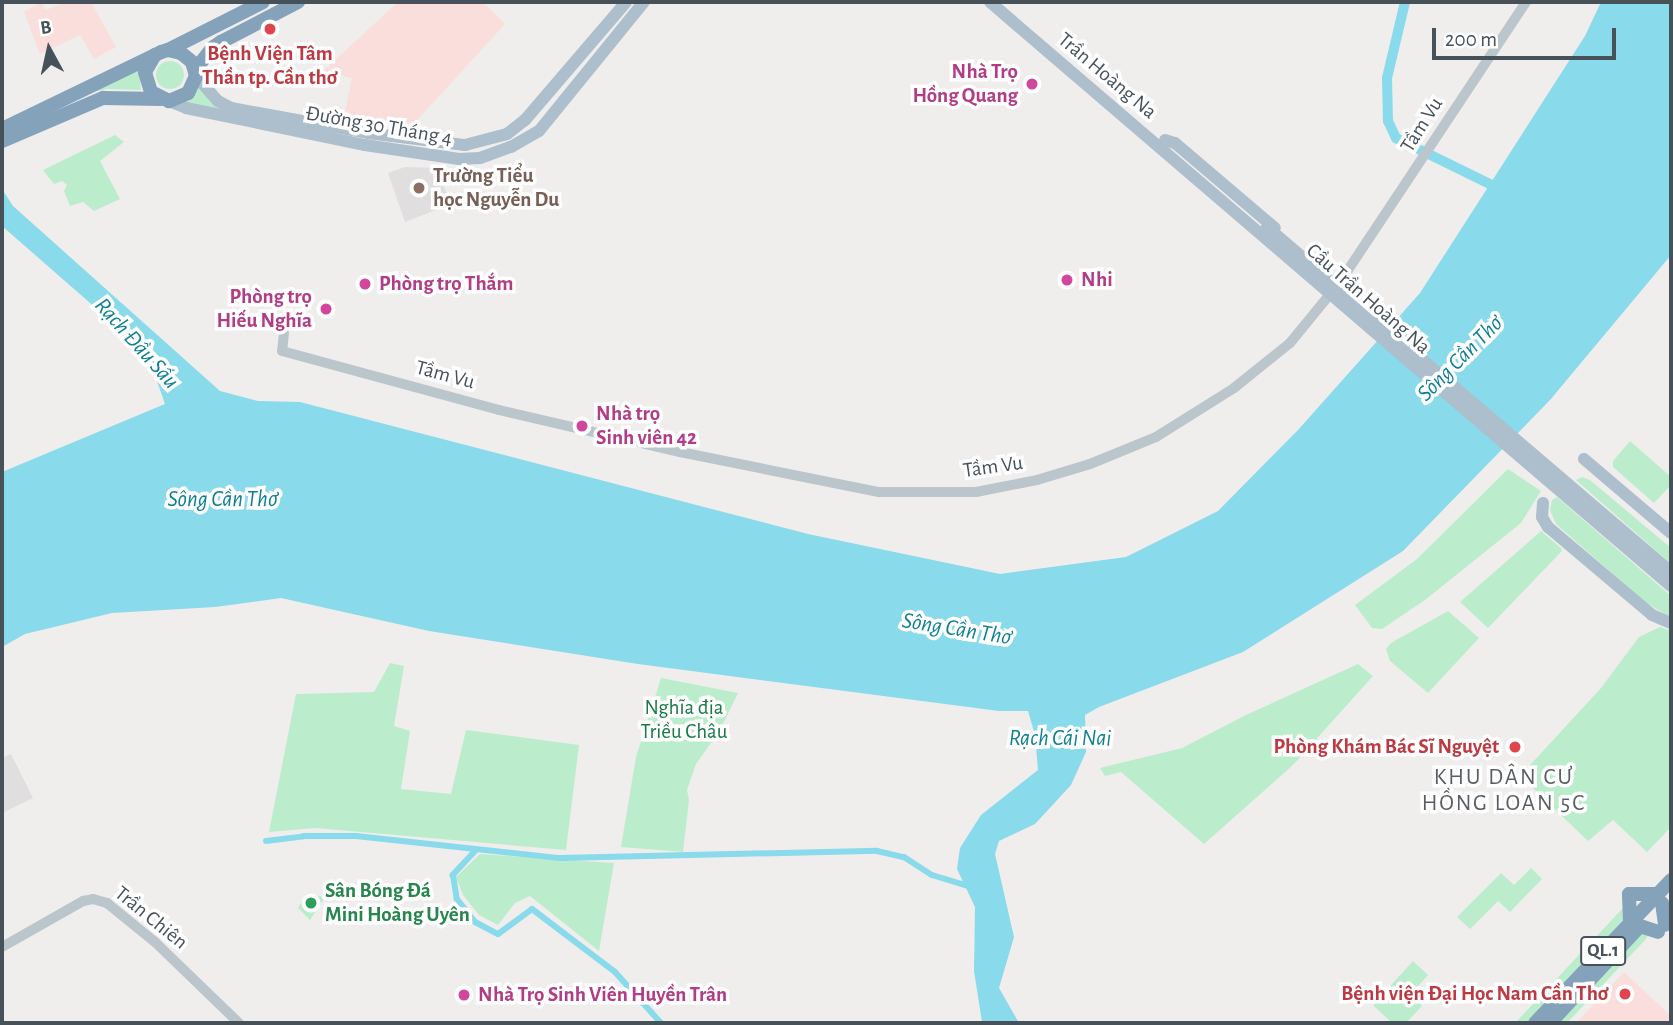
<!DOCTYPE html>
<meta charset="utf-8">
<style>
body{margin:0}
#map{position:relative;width:1673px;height:1025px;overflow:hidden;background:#f0eded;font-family:"Alegreya Sans",sans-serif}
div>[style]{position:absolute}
.education>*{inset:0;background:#e1dedf}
.medical>*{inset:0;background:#fadedc}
.green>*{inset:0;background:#bbedcc}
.round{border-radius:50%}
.water>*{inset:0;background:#89daea}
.canal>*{height:6px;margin:-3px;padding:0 3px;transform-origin:3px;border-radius:3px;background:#89daea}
.river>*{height:10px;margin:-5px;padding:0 5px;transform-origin:5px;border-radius:5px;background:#89daea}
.minor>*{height:10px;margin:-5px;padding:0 5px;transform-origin:5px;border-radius:5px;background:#bbc5cc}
.major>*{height:12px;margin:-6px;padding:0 6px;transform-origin:6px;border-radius:6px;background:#adbecc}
.highway>*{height:14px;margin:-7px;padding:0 7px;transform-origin:7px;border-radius:7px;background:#85a2bb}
.dots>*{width:19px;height:19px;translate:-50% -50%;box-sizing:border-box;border:4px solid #fff;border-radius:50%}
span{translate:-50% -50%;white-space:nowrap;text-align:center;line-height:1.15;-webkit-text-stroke:7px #fff;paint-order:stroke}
.shield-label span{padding:2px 5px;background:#fff;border:2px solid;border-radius:5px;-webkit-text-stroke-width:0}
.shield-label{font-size:19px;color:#46515a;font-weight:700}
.health-label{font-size:21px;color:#be3a42;font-weight:700}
.right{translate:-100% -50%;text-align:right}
.hotel-label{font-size:21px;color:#b23c85;font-weight:700}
.left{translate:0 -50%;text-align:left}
.street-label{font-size:21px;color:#46515a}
.education-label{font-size:21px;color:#785e54;font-weight:700}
.park-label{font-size:21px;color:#187945}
.leisure-label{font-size:21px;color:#27864d;font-weight:700}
.water-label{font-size:23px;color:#0e7f95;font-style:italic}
.neighbourhood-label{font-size:23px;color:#5a5e62;letter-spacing:2px}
.frame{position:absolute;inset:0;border:4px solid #46515a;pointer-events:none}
.north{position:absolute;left:14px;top:14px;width:70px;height:70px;-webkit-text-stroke:5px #fff;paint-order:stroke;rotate:352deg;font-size:19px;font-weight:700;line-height:28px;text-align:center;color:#46515a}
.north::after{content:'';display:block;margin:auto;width:24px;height:32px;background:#46515a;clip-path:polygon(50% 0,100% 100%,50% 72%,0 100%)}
.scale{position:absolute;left:1432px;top:28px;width:184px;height:32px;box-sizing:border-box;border:4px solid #46515a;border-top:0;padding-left:9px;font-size:21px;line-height:24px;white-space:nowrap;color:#46515a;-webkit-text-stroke:5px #fff;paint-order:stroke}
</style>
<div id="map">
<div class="education">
<i style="clip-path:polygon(405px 167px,436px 168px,451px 204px,405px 222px,388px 173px)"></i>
<i style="clip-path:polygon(11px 754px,33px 798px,2px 813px,2px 758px)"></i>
</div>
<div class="medical">
<i style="clip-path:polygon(41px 2px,46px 10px,65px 2px,91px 2px,116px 47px,94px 59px,80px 35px,40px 54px,24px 12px)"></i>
<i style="clip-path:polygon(398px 2px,483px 2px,505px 24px,410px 128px,344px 116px,352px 78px,322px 72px)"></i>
<i style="clip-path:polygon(1624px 972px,1671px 1016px,1671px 1023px,1576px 1023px)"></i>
</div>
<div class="green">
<i class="round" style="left:156px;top:61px;width:28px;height:28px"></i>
<i style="clip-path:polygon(139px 69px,141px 90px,107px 89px,83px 94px)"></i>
<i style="clip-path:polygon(199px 87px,226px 112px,189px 105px,186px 101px)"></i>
<i style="clip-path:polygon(115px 135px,124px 142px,100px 161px,120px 199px,94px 211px,83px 202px,70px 206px,64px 191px,67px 185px,62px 181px,54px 184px,43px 170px)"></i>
<i style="clip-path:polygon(1630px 441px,1671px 477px,1671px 485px,1654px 503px,1613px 467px,1613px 461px)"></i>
<i style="clip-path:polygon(1508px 469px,1541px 491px,1521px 523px,1425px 600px,1382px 629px,1372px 628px,1355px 605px,1417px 559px)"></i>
<i style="clip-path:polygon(1582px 477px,1590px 480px,1671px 548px,1671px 564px,1576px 480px)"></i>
<i style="clip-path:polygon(1557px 497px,1671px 596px,1671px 618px,1645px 602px,1556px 524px,1550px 510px,1552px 500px)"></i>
<i style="clip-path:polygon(1541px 531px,1562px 549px,1561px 552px,1488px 628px,1460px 602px)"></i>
<i style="clip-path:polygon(1448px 611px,1479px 638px,1428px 693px,1390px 661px,1386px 649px,1391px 643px)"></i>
<i style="clip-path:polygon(1660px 627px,1671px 631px,1671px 827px,1647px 852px,1613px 820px,1588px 841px,1520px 776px,1601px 688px,1639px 637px)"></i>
<i style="clip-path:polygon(390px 663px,404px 666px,394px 726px,410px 731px,401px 789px,451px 794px,466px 730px,579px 745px,566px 850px,315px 828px,269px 832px,296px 694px,374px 692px)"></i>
<i style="clip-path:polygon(1358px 664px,1373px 676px,1293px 765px,1204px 844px,1121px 772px,1105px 776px,1100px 768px,1182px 748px,1246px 715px)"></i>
<i style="clip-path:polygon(661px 678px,738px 693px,720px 730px,696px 764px,687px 790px,689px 800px,683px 852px,621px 847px,636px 757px)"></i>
<i style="clip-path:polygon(480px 854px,614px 863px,599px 951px,530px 896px,515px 903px,498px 925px,479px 915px,463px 895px,456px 877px)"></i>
<i style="clip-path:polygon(1531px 868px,1542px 879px,1510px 912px,1498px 901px,1470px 929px,1457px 917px,1501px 873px,1514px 885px)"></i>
<i style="clip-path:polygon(306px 894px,325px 897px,310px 920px,298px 908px)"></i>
<i style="clip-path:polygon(1623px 908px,1623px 920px,1613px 931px,1526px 1023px,1515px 1023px)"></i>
<i style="clip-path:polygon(1644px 931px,1649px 934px,1645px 940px,1567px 1023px,1556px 1023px)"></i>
<i style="clip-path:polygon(1413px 961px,1428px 975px,1410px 995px,1422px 1006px,1406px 1023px,1392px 1023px,1373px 1005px)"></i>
</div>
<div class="water">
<i style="clip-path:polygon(1601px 2px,1671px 2px,1671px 255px,1550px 400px,1403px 551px,1243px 652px,1099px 707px,1085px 715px,1086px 752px,1071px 785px,1035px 824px,999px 841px,995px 854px,1014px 937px,999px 988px,1019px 1023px,982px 1022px,974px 971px,975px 907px,957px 869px,960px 848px,981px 815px,1038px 770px,1035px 735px,1028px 711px,999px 711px,638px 664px,429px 631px,281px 598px,215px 607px,112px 613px,25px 634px,2px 647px,2px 472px,165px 404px,157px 381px,129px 337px,2px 226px,2px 189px,13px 206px,220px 391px,258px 401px,300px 402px,808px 534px,1000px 574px,1126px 557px,1218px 511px,1298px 430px,1420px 293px,1585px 36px)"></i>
</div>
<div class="canal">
<i style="left:266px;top:841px;width:38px;rotate:-7deg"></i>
<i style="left:304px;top:836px;width:52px"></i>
<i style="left:356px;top:836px;width:205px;rotate:6.2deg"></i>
<i style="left:560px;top:858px;width:317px;rotate:-1.3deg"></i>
<i style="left:877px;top:851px;width:28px;rotate:13deg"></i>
<i style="left:904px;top:857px;width:33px;rotate:33deg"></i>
<i style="left:932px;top:875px;width:39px;rotate:17deg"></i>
<i style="left:475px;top:851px;width:33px;rotate:133deg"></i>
<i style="left:453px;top:875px;width:24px;rotate:81deg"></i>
<i style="left:457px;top:899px;width:29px;rotate:52deg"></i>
<i style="left:475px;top:922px;width:26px;rotate:28deg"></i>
<i style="left:498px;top:934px;width:42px;rotate:-36.3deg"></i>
<i style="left:532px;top:909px;width:104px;rotate:37.2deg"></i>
<i style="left:615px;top:972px;width:69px;rotate:48deg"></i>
</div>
<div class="river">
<i style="left:1405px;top:2px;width:78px;rotate:103.3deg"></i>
<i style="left:1387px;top:78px;width:43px;rotate:88.7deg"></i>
<i style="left:1388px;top:121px;width:19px;rotate:65deg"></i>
<i style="left:1396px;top:138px;width:105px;rotate:26.1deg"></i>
</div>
<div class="minor">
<i style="left:284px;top:333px;width:18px;rotate:96deg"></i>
<i style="left:282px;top:351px;width:225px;rotate:15.2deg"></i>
<i style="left:499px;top:410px;width:186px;rotate:13.1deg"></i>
<i style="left:680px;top:452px;width:203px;rotate:11.4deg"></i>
<i style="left:879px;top:492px;width:97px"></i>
<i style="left:976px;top:492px;width:62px;rotate:-11.1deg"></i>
<i style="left:1037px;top:480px;width:55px;rotate:-16.8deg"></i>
<i style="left:1090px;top:464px;width:71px;rotate:-22.2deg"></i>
<i style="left:1156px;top:437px;width:92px;rotate:-32.1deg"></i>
<i style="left:1234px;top:388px;width:72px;rotate:-38.8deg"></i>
<i style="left:1290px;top:343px;width:79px;rotate:-50.7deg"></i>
<i style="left:1340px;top:282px;width:336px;rotate:-56.4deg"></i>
<i style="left:2px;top:947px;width:93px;rotate:-29.6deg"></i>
<i style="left:83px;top:901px;width:10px;rotate:-11deg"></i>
<i style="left:93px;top:899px;width:15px;rotate:16deg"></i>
<i style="left:107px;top:903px;width:62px;rotate:39.1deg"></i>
<i style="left:155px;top:942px;width:117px;rotate:44deg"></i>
</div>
<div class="major">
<i style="left:990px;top:2px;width:897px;rotate:40.62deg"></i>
<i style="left:196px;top:76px;width:33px;rotate:49deg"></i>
<i style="left:218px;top:101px;width:15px;rotate:28deg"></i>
<i style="left:231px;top:108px;width:139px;rotate:10.3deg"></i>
<i style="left:368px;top:133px;width:98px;rotate:7.1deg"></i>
<i style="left:465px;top:145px;width:43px;rotate:-14.7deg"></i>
<i style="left:507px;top:134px;width:23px;rotate:-38deg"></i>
<i style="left:525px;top:120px;width:155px;rotate:-49.4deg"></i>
<i style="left:169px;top:101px;width:18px;rotate:22deg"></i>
<i style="left:186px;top:108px;width:183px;rotate:11.7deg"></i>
<i style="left:365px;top:145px;width:95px;rotate:8.5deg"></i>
<i style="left:459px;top:159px;width:21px;rotate:-3deg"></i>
<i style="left:480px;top:158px;width:33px;rotate:-20deg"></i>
<i style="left:511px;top:147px;width:32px;rotate:-30deg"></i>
<i style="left:539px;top:131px;width:166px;rotate:-50.9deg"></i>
<i style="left:1165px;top:140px;width:10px;rotate:17deg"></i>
<i style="left:1175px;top:143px;width:131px;rotate:40.4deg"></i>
<i style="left:1267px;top:227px;width:531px;rotate:40.5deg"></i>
<i style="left:1584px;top:459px;width:114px;rotate:40.4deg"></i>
<i style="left:1543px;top:503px;width:14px;rotate:94deg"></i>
<i style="left:1542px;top:517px;width:12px;rotate:59deg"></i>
<i style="left:1548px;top:527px;width:136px;rotate:40.2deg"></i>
<i style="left:1652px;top:615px;width:21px;rotate:23deg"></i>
</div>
<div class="highway">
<i style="left:168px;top:50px;width:106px;rotate:-26.8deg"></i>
<i style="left:195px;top:70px;width:28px;rotate:-52deg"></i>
<i style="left:212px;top:48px;width:11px;rotate:-34deg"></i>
<i style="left:221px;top:42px;width:87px;rotate:-27.5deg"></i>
<i style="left:2px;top:129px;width:177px;rotate:-25.8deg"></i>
<i style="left:161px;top:52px;width:7px;rotate:-16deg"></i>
<i style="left:168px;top:50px;width:13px;rotate:13deg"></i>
<i style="left:181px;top:53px;width:14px;rotate:39deg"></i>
<i style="left:192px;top:62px;width:15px;rotate:74deg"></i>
<i style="left:196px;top:76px;width:19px;rotate:115deg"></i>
<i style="left:188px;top:93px;width:21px;rotate:157deg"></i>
<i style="left:169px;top:101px;width:20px;rotate:-153deg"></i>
<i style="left:151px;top:92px;width:21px;rotate:-107deg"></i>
<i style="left:145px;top:72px;width:20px;rotate:-60deg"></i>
<i style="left:2px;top:141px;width:110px;rotate:-23.1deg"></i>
<i style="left:103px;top:98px;width:58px;rotate:1deg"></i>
<i style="left:1662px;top:903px;width:22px;rotate:82deg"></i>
<i style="left:1630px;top:923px;width:29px;rotate:-92deg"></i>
<i style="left:1629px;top:894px;width:29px"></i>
<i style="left:1640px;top:926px;width:19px;rotate:18deg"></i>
<i style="left:1535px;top:1023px;width:197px;rotate:-46.4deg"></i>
<i style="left:1550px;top:1023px;width:131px;rotate:-47.2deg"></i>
</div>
<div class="dots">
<i style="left:270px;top:29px;background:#e0444e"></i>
<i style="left:1032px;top:84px;background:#d1479c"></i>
<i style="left:419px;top:188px;background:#8d6e63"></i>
<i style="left:1067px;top:280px;background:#d1479c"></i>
<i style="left:365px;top:284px;background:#d1479c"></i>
<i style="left:326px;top:309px;background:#d1479c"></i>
<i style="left:582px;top:426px;background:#d1479c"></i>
<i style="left:1515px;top:747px;background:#e0444e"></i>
<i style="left:311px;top:903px;background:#2e9e5b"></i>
<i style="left:1625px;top:994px;background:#e0444e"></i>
<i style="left:464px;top:995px;background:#d1479c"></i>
</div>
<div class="shield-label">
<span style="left:1603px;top:951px">QL.1</span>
</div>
<div class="health-label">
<span style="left:270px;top:66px">Bệnh Viện Tâm<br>Thần tp. Cần thơ</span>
<span class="right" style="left:1499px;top:747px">Phòng Khám Bác Sĩ Nguyệt</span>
<span class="right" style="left:1609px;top:994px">Bệnh viện Đại Học Nam Cần Thơ</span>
</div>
<div class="hotel-label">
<span class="right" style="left:1018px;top:84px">Nhà Trọ<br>Hồng Quang</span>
<span class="left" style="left:1081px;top:280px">Nhi</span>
<span class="left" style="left:379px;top:284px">Phòng trọ Thắm</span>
<span class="right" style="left:312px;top:309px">Phòng trọ<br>Hiếu Nghĩa</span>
<span class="left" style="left:596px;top:426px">Nhà trọ<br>Sinh viên 42</span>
<span class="left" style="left:478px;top:995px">Nhà Trọ Sinh Viên Huyền Trân</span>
</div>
<div class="street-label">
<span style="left:1107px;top:76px;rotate:40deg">Trần Hoàng Na</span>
<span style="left:1422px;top:125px;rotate:-58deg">Tầm Vu</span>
<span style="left:379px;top:126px;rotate:10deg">Đường 30 Tháng 4</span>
<span style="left:1368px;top:299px;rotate:41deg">Cầu Trần Hoàng Na</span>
<span style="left:445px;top:375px;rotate:15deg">Tầm Vu</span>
<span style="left:993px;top:467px;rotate:-8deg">Tầm Vu</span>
<span style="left:151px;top:918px;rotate:39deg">Trần Chiên</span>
</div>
<div class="education-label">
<span class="left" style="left:433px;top:188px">Trường Tiểu<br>học Nguyễn Du</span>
</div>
<div class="park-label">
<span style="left:684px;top:720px">Nghĩa địa<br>Triều Châu</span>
</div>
<div class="leisure-label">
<span class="left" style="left:325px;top:903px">Sân Bóng Đá<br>Mini Hoàng Uyên</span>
</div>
<div class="water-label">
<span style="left:136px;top:344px;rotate:48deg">Rạch Đầu Sấu</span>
<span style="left:1461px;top:359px;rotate:-45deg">Sông Cần Thơ</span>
<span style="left:223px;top:500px">Sông Cần Thơ</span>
<span style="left:957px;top:630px;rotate:9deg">Sông Cần Thơ</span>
<span style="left:1060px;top:739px">Rạch Cái Nai</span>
</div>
<div class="neighbourhood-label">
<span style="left:1504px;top:791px">KHU DÂN CƯ<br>HỒNG LOAN 5C</span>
</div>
<div class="frame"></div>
<div class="north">B</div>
<div class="scale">200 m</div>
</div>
